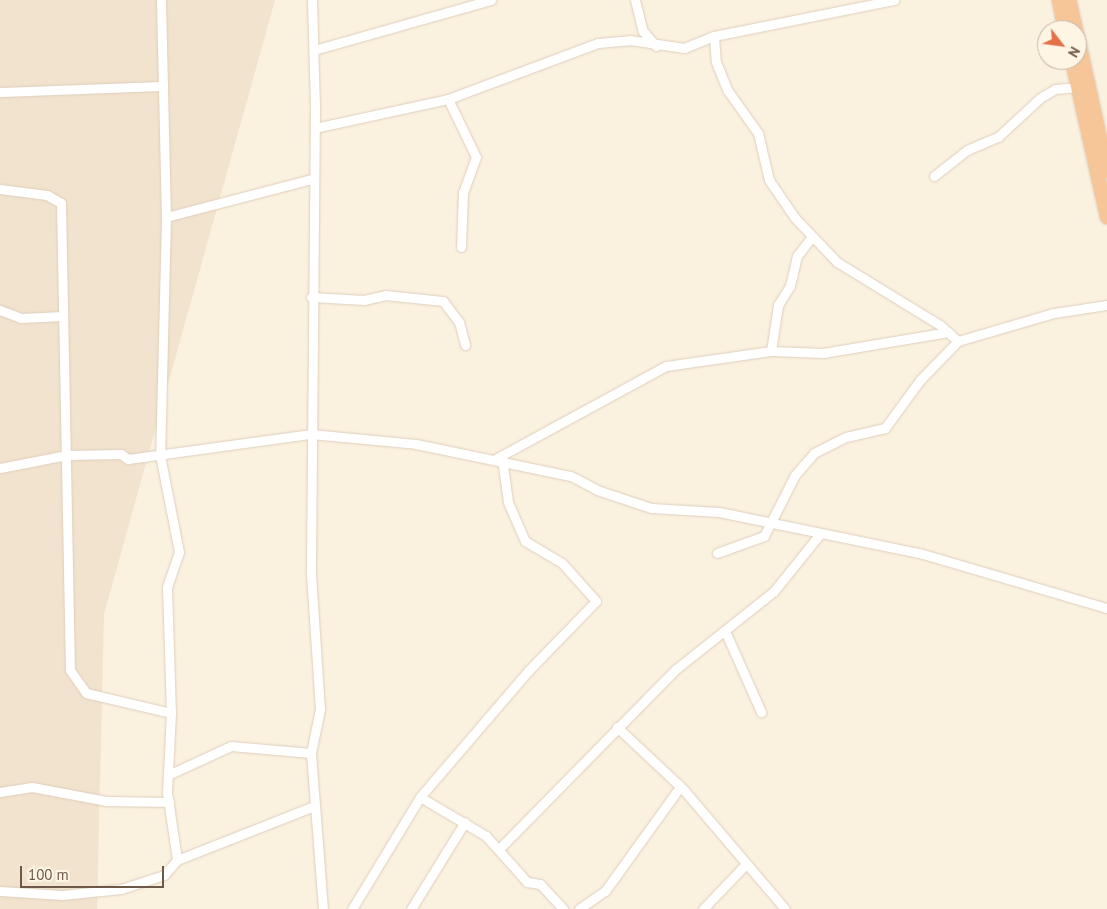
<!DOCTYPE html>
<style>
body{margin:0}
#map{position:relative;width:1107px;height:909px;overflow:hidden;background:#fbf1df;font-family:"PT Sans",sans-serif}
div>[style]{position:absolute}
.residential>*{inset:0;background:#f2e3ce}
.roads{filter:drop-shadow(0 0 1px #decebc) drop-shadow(0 0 1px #decebc)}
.minor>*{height:9px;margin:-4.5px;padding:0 4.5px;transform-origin:4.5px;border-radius:4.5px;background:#fff}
.trunk>*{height:14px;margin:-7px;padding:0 7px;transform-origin:7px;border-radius:7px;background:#f6c698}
span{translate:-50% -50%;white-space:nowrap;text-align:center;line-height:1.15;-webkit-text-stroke:5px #fef5e5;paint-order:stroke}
.north{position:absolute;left:1037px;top:20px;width:50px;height:50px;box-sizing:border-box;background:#fef5e5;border:1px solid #c5b6a6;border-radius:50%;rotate:120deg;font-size:14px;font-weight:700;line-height:20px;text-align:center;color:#705848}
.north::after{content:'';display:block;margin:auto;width:18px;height:22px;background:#e27147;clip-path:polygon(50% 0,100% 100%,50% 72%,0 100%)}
.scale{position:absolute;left:20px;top:866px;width:144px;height:22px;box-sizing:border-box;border:2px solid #705848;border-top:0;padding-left:6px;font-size:15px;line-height:18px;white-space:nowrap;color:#705848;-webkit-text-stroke:4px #fef5e5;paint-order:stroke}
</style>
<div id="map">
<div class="residential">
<i style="clip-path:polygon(0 0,275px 0,104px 614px,97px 909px,0 909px)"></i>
</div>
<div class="roads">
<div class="minor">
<i style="left:161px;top:0;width:217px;rotate:88.7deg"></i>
<i style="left:166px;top:217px;width:238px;rotate:91.4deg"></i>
<i style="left:160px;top:455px;width:99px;rotate:78.9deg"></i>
<i style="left:179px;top:552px;width:37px;rotate:109deg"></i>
<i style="left:167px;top:587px;width:126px;rotate:88.2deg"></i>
<i style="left:171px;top:713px;width:79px;rotate:92.9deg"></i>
<i style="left:167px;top:792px;width:69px;rotate:81.6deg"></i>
<i style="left:312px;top:0;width:108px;rotate:88.4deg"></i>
<i style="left:315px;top:108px;width:466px;rotate:90.5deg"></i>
<i style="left:311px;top:574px;width:135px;rotate:86.2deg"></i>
<i style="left:320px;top:709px;width:45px;rotate:101.6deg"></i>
<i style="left:311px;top:753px;width:156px;rotate:85.6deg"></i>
<i style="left:635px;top:0;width:32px;rotate:76deg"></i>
<i style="left:643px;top:31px;width:20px;rotate:49deg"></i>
<i style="left:714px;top:36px;width:26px;rotate:86deg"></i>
<i style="left:716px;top:62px;width:31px;rotate:68deg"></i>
<i style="left:728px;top:91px;width:52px;rotate:54.5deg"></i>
<i style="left:758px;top:133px;width:48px;rotate:76.8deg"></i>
<i style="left:769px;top:180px;width:46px;rotate:55.6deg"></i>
<i style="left:795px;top:218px;width:61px;rotate:46.3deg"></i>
<i style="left:837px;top:262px;width:121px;rotate:31.5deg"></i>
<i style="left:940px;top:325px;width:24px;rotate:42deg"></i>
<i style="left:314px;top:50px;width:184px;rotate:-15.8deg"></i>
<i style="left:0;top:92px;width:163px;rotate:-2.1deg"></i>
<i style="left:448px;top:99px;width:64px;rotate:64.2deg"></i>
<i style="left:476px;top:157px;width:37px;rotate:110deg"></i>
<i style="left:463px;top:192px;width:55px;rotate:92.1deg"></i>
<i style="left:315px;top:128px;width:136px;rotate:-12.3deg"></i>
<i style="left:448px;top:99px;width:160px;rotate:-20.5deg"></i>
<i style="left:598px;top:43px;width:32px;rotate:-5deg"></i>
<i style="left:630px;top:40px;width:55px;rotate:8.4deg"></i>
<i style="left:684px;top:48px;width:32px;rotate:-22deg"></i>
<i style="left:714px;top:36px;width:184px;rotate:-11.3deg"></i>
<i style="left:934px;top:176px;width:42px;rotate:-38.2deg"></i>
<i style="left:967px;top:150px;width:34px;rotate:-23deg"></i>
<i style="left:998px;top:137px;width:57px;rotate:-42.9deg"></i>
<i style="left:1040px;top:98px;width:17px;rotate:-31deg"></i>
<i style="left:1055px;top:89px;width:23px;rotate:-5deg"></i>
<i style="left:0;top:189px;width:47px;rotate:7.3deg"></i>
<i style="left:47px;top:195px;width:16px;rotate:30deg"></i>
<i style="left:61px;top:203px;width:467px;rotate:88.9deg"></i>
<i style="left:70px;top:670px;width:28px;rotate:55deg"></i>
<i style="left:86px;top:693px;width:87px;rotate:13.2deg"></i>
<i style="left:166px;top:217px;width:151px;rotate:-14.6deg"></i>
<i style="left:311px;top:297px;width:53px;rotate:3.2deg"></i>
<i style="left:364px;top:300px;width:22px;rotate:-13deg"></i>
<i style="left:385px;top:295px;width:58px;rotate:5.9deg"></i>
<i style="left:443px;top:301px;width:26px;rotate:53deg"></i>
<i style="left:459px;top:322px;width:24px;rotate:75deg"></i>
<i style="left:0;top:310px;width:22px;rotate:21deg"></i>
<i style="left:21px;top:318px;width:42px;rotate:-2.7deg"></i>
<i style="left:771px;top:351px;width:47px;rotate:-81.3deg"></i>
<i style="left:778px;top:305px;width:22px;rotate:-58deg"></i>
<i style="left:790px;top:286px;width:31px;rotate:-77deg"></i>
<i style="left:797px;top:256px;width:24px;rotate:-52deg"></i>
<i style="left:497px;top:458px;width:192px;rotate:-28.6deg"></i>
<i style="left:666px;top:366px;width:106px;rotate:-8.1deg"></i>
<i style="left:771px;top:351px;width:52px;rotate:2.2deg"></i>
<i style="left:823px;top:353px;width:127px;rotate:-9.5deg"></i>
<i style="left:0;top:468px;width:68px;rotate:-11deg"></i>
<i style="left:67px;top:455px;width:54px;rotate:-1.1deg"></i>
<i style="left:121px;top:454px;width:9px;rotate:36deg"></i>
<i style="left:128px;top:459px;width:185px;rotate:-7.8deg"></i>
<i style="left:311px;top:434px;width:105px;rotate:5.4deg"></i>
<i style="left:416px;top:444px;width:158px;rotate:11.7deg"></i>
<i style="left:571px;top:476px;width:30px;rotate:28deg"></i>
<i style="left:597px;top:490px;width:57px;rotate:18.4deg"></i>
<i style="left:651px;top:508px;width:68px;rotate:3.4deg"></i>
<i style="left:719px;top:512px;width:208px;rotate:11.6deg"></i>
<i style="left:923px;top:554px;width:192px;rotate:16.4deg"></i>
<i style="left:717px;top:553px;width:50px;rotate:-19.9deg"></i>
<i style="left:764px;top:536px;width:68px;rotate:-63.1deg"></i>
<i style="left:795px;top:475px;width:29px;rotate:-49deg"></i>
<i style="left:814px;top:453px;width:36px;rotate:-27deg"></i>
<i style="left:846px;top:437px;width:40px;rotate:-13deg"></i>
<i style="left:885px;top:428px;width:59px;rotate:-53.9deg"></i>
<i style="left:920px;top:380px;width:54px;rotate:-45.7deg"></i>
<i style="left:958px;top:341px;width:100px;rotate:-16.3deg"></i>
<i style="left:1054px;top:313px;width:54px;rotate:-8.6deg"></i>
<i style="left:725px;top:631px;width:89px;rotate:66deg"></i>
<i style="left:617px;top:727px;width:91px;rotate:43.2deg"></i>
<i style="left:683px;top:789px;width:157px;rotate:49.6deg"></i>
<i style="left:168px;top:775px;width:69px;rotate:-24.7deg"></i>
<i style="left:231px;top:746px;width:80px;rotate:5deg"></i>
<i style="left:0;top:792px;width:32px;rotate:-9deg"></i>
<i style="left:32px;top:787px;width:75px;rotate:10.7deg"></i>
<i style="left:106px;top:801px;width:63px;rotate:0.9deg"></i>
<i style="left:420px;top:797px;width:77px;rotate:30.6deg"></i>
<i style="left:486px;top:836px;width:62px;rotate:48.3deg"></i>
<i style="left:527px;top:882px;width:13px;rotate:9deg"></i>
<i style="left:540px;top:884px;width:34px;rotate:47deg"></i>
<i style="left:499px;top:849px;width:252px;rotate:-45.5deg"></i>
<i style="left:676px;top:669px;width:125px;rotate:-38.5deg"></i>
<i style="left:774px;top:591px;width:73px;rotate:-51.1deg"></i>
<i style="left:0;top:891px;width:62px;rotate:3.7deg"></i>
<i style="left:62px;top:895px;width:59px;rotate:-5.8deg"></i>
<i style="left:121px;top:889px;width:45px;rotate:-18deg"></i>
<i style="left:164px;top:875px;width:20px;rotate:-49deg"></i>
<i style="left:177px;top:860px;width:147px;rotate:-21.5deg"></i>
<i style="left:352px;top:909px;width:131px;rotate:-58.7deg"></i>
<i style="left:420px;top:797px;width:167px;rotate:-49.4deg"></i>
<i style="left:529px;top:670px;width:96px;rotate:-45.8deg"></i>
<i style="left:596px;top:601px;width:51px;rotate:-131.8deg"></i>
<i style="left:562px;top:563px;width:43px;rotate:-149.3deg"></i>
<i style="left:525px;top:541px;width:43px;rotate:-113.6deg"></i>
<i style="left:508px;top:502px;width:43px;rotate:-97.9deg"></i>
<i style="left:411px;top:909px;width:102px;rotate:-58.2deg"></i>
<i style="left:579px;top:909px;width:32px;rotate:-35deg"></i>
<i style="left:605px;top:891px;width:128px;rotate:-54.2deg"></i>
<i style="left:703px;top:909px;width:61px;rotate:-46.3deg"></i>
</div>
<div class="trunk">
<i style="left:1059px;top:0;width:31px;rotate:79deg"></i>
<i style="left:1069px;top:0;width:31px;rotate:77deg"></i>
<i style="left:1077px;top:34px;width:140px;rotate:77.6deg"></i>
<i style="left:1072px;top:60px;width:161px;rotate:77.4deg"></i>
</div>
</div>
<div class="north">N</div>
<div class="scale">100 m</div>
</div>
